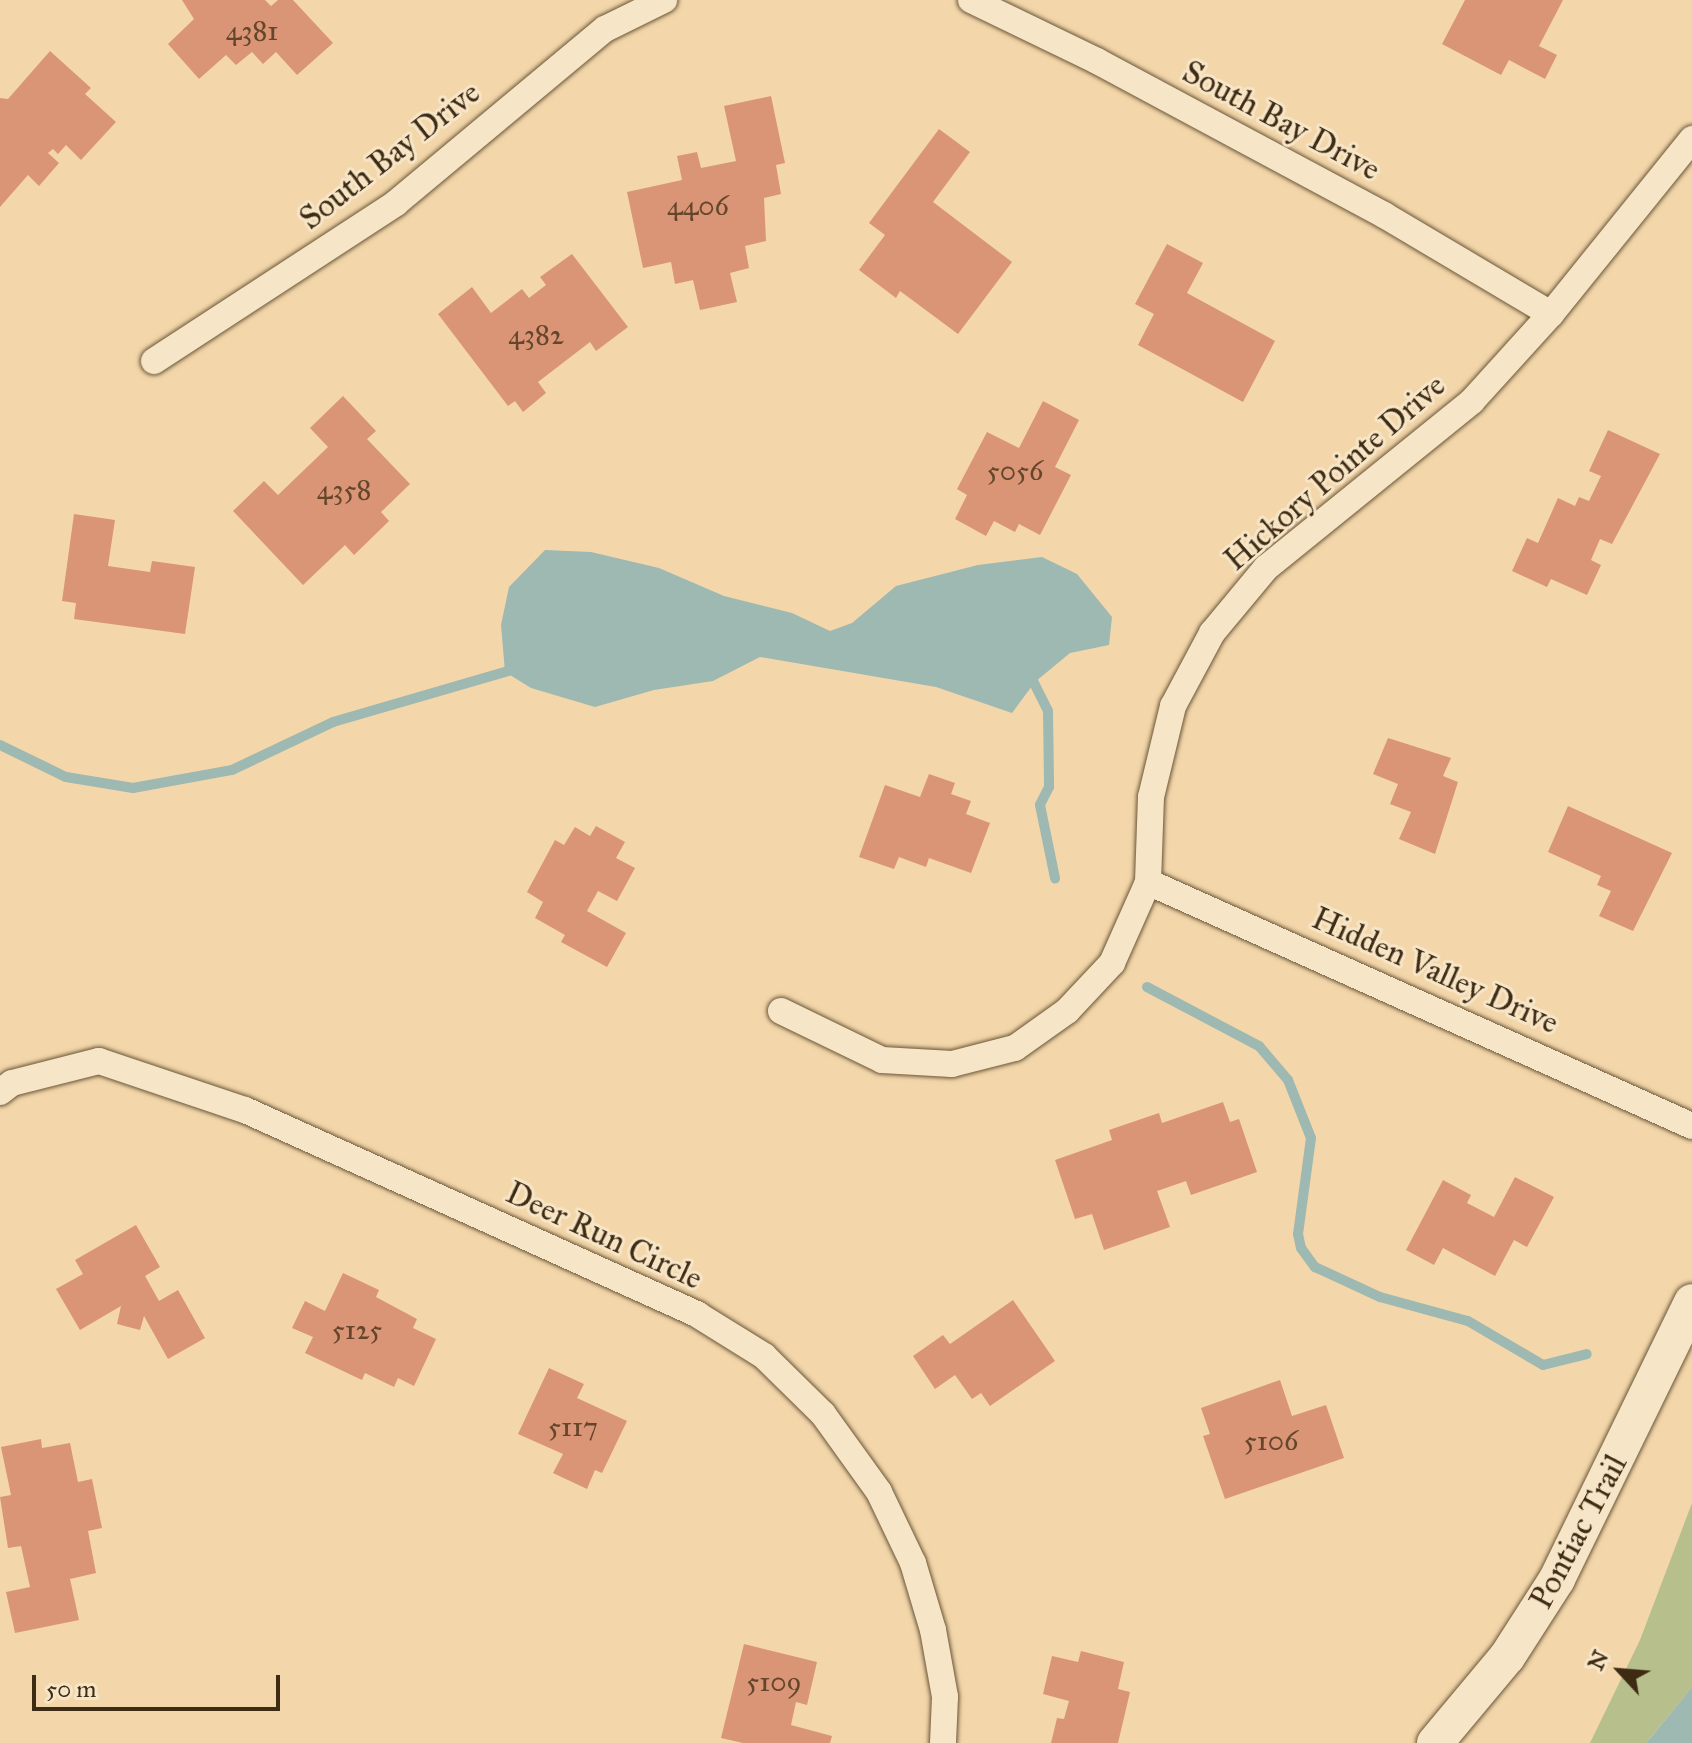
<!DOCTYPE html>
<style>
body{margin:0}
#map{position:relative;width:1692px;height:1743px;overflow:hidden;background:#f3d7aa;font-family:"IM FELL Great Primer",serif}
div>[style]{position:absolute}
.green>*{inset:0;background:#b7bf8c}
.water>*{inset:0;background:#9eb8b2}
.stream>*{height:10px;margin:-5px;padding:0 5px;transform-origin:5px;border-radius:5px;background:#9eb8b2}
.building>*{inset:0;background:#da9576}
.roads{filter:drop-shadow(0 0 2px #6b5639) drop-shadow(0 0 2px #6b5639)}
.minor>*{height:26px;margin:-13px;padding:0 13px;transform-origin:13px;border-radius:13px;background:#f7e5c8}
.secondary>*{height:36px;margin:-18px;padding:0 18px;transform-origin:18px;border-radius:18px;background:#f7e5c8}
span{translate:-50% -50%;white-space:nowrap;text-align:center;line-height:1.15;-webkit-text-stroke:6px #f7e5c8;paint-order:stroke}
.number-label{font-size:28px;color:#65462c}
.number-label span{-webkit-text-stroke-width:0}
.street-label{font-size:32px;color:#3e2b13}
.north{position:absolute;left:1580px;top:1631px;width:80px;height:80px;-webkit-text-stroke:6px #f7e5c8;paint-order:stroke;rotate:296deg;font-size:22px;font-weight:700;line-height:32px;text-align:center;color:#3e2b13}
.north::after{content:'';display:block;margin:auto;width:28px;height:36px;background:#3e2b13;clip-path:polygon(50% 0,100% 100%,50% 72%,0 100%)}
.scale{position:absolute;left:32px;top:1675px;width:248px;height:36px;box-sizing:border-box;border:4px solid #3e2b13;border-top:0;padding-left:10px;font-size:24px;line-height:28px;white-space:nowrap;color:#3e2b13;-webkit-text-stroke:6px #f7e5c8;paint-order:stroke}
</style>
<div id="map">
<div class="green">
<i style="clip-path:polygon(1692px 1503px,1692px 1687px,1646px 1743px,1590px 1743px,1640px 1640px)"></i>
</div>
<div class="water">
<i style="clip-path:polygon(545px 550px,591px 552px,659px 568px,724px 596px,792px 613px,830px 631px,852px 623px,896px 586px,978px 565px,1042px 557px,1077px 574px,1112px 617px,1109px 645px,1070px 653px,1035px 682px,1012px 713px,936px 687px,760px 657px,713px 681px,654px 690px,595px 707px,531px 688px,505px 672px,501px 625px,509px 587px)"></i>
<i style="clip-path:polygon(1692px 1687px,1692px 1743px,1646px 1743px,1652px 1736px)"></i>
</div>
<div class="stream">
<i style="left:1029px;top:673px;width:42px;rotate:63.4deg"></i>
<i style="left:1048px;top:711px;width:76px;rotate:89.2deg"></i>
<i style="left:1049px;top:787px;width:20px;rotate:117deg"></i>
<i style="left:1040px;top:805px;width:75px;rotate:78.4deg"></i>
<i style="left:0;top:745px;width:73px;rotate:25.9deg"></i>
<i style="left:66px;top:777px;width:68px;rotate:9.3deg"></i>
<i style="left:133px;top:788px;width:101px;rotate:-10.3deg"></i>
<i style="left:232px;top:770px;width:112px;rotate:-25.4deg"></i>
<i style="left:333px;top:722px;width:191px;rotate:-16.2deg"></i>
<i style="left:1147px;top:987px;width:127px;rotate:27.8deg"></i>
<i style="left:1259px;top:1046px;width:45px;rotate:49.5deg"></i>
<i style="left:1288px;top:1080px;width:62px;rotate:68.4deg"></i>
<i style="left:1311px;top:1138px;width:97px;rotate:97.7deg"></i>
<i style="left:1298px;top:1234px;width:14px;rotate:78deg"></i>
<i style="left:1301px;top:1248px;width:24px;rotate:54deg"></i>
<i style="left:1315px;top:1267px;width:72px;rotate:24.8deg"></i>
<i style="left:1380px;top:1297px;width:91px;rotate:15.3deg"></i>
<i style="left:1468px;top:1321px;width:87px;rotate:30.4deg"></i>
<i style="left:1543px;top:1365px;width:45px;rotate:-14deg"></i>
</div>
<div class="building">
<i style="clip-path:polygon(182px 0,265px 0,271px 6px,278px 0,293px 0,333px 43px,297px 75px,276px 52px,263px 64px,252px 52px,236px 65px,226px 55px,199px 79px,168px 44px,194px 19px)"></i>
<i style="clip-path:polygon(1465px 0,1563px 0,1539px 46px,1557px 55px,1545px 79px,1509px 60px,1501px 75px,1442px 44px)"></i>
<i style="clip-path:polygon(50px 51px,91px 88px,85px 94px,116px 122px,81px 160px,66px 145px,58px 154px,53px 149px,48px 153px,59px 163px,39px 186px,28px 175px,0 207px,0 98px,8px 99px)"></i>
<i style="clip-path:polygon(771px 96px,785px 163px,776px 165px,781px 194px,764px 198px,766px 241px,745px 246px,749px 268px,730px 273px,737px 302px,700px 310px,693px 280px,675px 284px,671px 262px,643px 268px,627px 192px,682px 180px,677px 156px,697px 152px,701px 168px,736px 161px,724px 106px)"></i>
<i style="clip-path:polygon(939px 129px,970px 152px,933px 202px,1012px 262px,958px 334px,900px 291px,896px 298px,859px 270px,885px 235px,869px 223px)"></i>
<i style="clip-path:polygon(1167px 244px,1203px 263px,1187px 293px,1275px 341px,1243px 402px,1138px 345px,1154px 314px,1135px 304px)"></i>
<i style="clip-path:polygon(572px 254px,628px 327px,596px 351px,590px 342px,538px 382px,546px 393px,523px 412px,515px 401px,508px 406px,438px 314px,472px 287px,491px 313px,522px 289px,529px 298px,546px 285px,540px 277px)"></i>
<i style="clip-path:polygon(343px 396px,376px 431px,367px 439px,410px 484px,381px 512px,389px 521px,354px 555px,345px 545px,303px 585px,233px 511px,264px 481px,278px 495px,328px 447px,310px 428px)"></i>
<i style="clip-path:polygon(1043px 401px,1079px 420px,1055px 467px,1071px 475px,1040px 535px,1019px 524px,1015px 532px,994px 521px,986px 536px,955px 519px,967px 495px,957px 489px,987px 432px,1019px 448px)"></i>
<i style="clip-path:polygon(1608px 430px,1660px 454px,1612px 544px,1600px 539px,1591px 560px,1601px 565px,1587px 595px,1551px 579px,1547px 587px,1512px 571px,1527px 538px,1538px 543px,1558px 498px,1575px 506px,1579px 497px,1589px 501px,1601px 476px,1589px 471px)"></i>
<i style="clip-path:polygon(74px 514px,115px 520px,108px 566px,150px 572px,152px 561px,195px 567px,185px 634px,74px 619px,76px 603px,62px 601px)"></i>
<i style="clip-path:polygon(1388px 738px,1451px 758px,1443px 776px,1458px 782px,1435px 854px,1399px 839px,1411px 812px,1390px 804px,1398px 784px,1373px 774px)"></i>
<i style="clip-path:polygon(929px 774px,955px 783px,951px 794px,971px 801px,966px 814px,990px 823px,971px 873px,929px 858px,926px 867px,899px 857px,894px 869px,859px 857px,885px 785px,920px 797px)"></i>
<i style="clip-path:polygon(1568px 806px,1672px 853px,1633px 931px,1599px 916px,1611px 891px,1597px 885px,1601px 876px,1548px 852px)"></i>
<i style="clip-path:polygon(596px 826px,625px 842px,616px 858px,635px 868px,617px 901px,598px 891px,587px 911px,626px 933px,607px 967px,561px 942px,565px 935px,535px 918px,543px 902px,527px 892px,555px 840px,564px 845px,575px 827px,590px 836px)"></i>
<i style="clip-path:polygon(1223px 1102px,1230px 1122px,1239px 1119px,1257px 1172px,1191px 1195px,1186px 1181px,1157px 1191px,1170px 1227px,1104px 1250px,1092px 1214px,1075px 1219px,1055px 1160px,1112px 1140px,1109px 1130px,1159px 1113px,1162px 1123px)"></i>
<i style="clip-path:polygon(1515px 1177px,1554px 1197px,1527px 1247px,1514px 1240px,1495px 1276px,1443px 1248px,1434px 1265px,1406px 1250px,1443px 1180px,1471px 1195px,1467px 1203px,1494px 1217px)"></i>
<i style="clip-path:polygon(136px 1225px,160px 1267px,145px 1276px,159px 1301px,178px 1290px,205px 1338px,168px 1359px,144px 1316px,140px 1330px,117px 1324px,121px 1306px,80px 1330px,56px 1289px,83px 1274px,75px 1260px)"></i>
<i style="clip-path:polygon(343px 1273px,379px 1290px,376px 1297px,417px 1319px,413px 1328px,436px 1339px,414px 1386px,398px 1378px,394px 1387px,365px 1373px,362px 1380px,305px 1353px,313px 1337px,292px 1328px,305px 1301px,325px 1311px)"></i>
<i style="clip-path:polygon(1013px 1300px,1055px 1361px,990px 1406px,981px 1393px,972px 1399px,955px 1375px,935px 1389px,913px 1356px,943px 1335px,950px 1344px)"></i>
<i style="clip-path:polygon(549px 1368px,584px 1384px,577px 1398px,627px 1421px,602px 1473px,595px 1470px,587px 1489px,553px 1473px,563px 1454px,518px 1434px)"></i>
<i style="clip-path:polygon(1280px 1380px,1292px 1416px,1326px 1405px,1344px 1458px,1225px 1499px,1203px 1436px,1210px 1434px,1201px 1408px)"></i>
<i style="clip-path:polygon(41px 1439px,42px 1448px,70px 1443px,78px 1482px,92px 1479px,102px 1528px,88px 1531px,96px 1573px,70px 1579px,79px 1620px,15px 1633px,6px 1592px,30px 1587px,21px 1546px,8px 1548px,0 1497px,11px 1495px,1px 1447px)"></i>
<i style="clip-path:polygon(744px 1644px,817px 1662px,807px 1705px,796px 1702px,791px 1725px,832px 1736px,830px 1743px,743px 1743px,721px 1738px)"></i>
<i style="clip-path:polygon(1081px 1651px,1124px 1662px,1118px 1689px,1130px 1692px,1118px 1743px,1051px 1743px,1057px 1718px,1064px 1719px,1069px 1701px,1043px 1694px,1052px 1656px,1078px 1662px)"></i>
</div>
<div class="roads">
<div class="minor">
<i style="left:971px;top:0;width:140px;rotate:25.8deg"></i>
<i style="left:1097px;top:61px;width:326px;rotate:28.2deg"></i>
<i style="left:1384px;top:215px;width:194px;rotate:30.7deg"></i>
<i style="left:154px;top:361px;width:289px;rotate:-33.1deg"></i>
<i style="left:396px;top:203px;width:272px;rotate:-39.8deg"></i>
<i style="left:605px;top:29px;width:66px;rotate:-26.2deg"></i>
<i style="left:1148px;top:882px;width:596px;rotate:24.16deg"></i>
<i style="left:781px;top:1011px;width:112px;rotate:25.9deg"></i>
<i style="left:882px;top:1060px;width:70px;rotate:3.3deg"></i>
<i style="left:952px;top:1064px;width:65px;rotate:-14.3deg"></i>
<i style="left:1015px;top:1048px;width:64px;rotate:-35.4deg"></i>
<i style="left:1067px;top:1011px;width:66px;rotate:-46.8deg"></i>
<i style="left:1112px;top:963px;width:89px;rotate:-66deg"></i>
<i style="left:1148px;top:882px;width:85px;rotate:-88deg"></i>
<i style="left:1151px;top:797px;width:94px;rotate:-76.4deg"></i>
<i style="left:1173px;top:706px;width:83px;rotate:-61.9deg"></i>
<i style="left:1212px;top:633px;width:85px;rotate:-50.3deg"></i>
<i style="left:1266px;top:568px;width:265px;rotate:-39deg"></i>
<i style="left:1472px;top:401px;width:118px;rotate:-47.8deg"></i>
<i style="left:1551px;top:314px;width:225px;rotate:-51.1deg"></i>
<i style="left:0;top:1092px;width:15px;rotate:-37deg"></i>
<i style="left:12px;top:1083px;width:90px;rotate:-14.2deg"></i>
<i style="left:99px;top:1061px;width:154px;rotate:18.6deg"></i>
<i style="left:245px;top:1110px;width:497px;rotate:24.3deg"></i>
<i style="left:698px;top:1315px;width:78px;rotate:31.8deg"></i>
<i style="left:764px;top:1356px;width:83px;rotate:44.5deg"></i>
<i style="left:823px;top:1414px;width:96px;rotate:54.3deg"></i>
<i style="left:879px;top:1492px;width:79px;rotate:64.4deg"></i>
<i style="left:913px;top:1563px;width:70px;rotate:73.4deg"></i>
<i style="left:933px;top:1630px;width:68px;rotate:79.8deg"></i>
<i style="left:945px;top:1697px;width:46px;rotate:92.5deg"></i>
</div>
<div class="secondary">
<i style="left:1435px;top:1743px;width:112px;rotate:-50.1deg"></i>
<i style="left:1507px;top:1657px;width:93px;rotate:-57.3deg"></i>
<i style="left:1557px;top:1579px;width:308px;rotate:-64deg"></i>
</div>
</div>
<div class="number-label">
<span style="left:252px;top:31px">4381</span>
<span style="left:698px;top:206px">4406</span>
<span style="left:536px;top:335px">4382</span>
<span style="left:1015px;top:471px">5056</span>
<span style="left:344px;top:490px">4358</span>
<span style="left:357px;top:1330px">5125</span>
<span style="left:573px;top:1427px">5117</span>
<span style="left:1271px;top:1441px">5106</span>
<span style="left:774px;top:1682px">5109</span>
</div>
<div class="street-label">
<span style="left:1281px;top:121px;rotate:28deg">South Bay Drive</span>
<span style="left:390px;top:156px;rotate:-38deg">South Bay Drive</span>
<span style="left:1335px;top:473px;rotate:-41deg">Hickory Pointe Drive</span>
<span style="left:1435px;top:971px;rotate:24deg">Hidden Valley Drive</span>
<span style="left:604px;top:1236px;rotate:25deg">Deer Run Circle</span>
<span style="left:1579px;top:1532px;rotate:-62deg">Pontiac Trail</span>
</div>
<div class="north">N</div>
<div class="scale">50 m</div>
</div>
